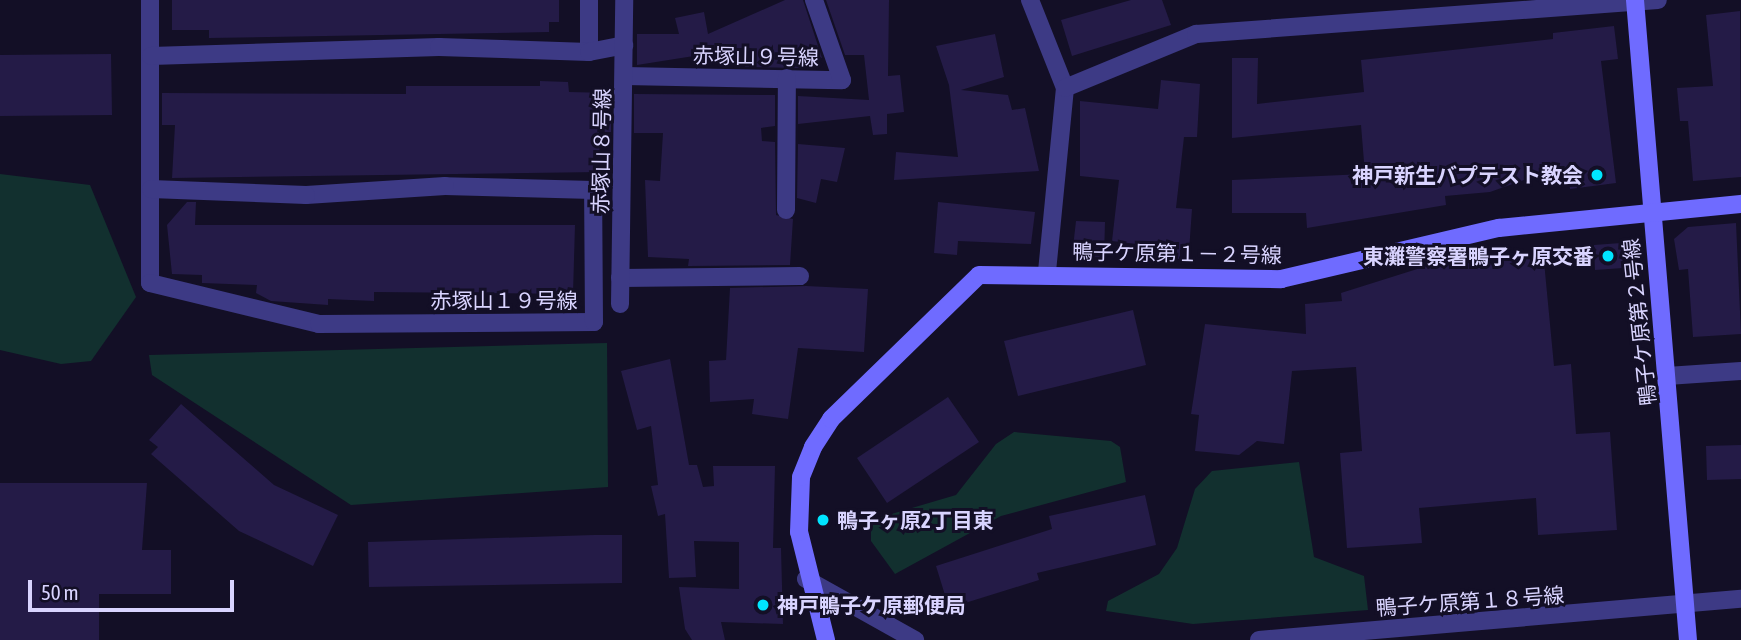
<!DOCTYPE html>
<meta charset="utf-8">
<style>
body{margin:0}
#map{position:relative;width:1741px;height:640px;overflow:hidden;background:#130f26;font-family:"Asap Condensed","Noto Sans JP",sans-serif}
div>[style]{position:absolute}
.green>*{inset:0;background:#12302f}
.building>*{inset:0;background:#241b47}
.street>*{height:18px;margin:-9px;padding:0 9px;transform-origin:9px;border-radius:9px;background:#3d3a85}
.secondary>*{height:18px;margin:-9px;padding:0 9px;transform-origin:9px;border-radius:9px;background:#6f6bff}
.dots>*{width:19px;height:19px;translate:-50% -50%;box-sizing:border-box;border:4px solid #130f26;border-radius:50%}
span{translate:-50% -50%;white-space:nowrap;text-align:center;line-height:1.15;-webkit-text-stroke:6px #130f26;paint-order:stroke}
.street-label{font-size:21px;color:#d9d4ff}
.poi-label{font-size:21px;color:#d9d4ff;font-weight:700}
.right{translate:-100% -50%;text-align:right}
.left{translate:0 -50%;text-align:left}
.scale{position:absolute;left:28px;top:580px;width:206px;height:32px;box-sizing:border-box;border:4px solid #d9d4ff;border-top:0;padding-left:9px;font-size:21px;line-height:24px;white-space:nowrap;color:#d9d4ff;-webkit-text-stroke:5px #130f26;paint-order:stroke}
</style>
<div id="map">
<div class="green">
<i style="clip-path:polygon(0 174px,90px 185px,136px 297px,91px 361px,61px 364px,0 350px)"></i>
<i style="clip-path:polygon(607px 343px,608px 487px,351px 505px,152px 375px,149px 355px)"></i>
<i style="clip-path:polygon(1014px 432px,1111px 441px,1120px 447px,1126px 482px,1001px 516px,895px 574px,871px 541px,871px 520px,956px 495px,996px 444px)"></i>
<i style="clip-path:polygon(1299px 462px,1314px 557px,1364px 576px,1368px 610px,1193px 624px,1106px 611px,1108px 601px,1159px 574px,1177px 548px,1195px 489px,1212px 471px)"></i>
</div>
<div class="building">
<i style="clip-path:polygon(172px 0,559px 0,559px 22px,549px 22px,549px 32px,209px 38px,209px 30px,172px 30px)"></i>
<i style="clip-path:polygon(785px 0,803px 0,822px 58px,800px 68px,745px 67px,738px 49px,637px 65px,637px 34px,679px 34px,675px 18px,704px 12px,708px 34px)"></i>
<i style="clip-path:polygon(826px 0,889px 0,888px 76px,900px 75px,904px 112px,887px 114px,887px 134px,873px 135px,870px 116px,798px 124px,798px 96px,869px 100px,864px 55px,845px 55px)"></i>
<i style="clip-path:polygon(1131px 0,1162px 0,1171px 25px,1072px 56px,1061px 20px)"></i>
<i style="clip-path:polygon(1740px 11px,1741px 177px,1693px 181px,1688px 121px,1680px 121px,1677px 88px,1713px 86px,1706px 15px)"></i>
<i style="clip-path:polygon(1614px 26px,1618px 59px,1601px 61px,1616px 183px,1570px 189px,1568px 174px,1527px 179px,1490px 192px,1445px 196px,1446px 205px,1307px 228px,1306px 213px,1232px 213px,1232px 180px,1365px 174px,1361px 125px,1232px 138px,1232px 58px,1258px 58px,1257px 104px,1364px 92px,1361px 60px,1553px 39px,1553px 33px)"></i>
<i style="clip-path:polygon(995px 34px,1004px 77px,961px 90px,1008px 95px,1012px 110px,1025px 108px,1039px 171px,894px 180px,896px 152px,958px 157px,949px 85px,936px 46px)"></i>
<i style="clip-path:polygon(111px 54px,112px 115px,0 116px,0 55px)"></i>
<i style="clip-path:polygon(1161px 80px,1200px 84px,1197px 137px,1184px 137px,1176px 208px,1192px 209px,1189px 251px,1180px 250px,1180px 259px,1153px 257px,1153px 246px,1112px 241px,1119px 180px,1080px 176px,1080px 101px,1158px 109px)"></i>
<i style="clip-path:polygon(540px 81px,568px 82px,569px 92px,611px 93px,611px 132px,599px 132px,600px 172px,172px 178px,175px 125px,162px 125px,162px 93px,406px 94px,406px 86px,540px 86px)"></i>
<i style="clip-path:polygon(634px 94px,775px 95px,775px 126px,761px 128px,762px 141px,775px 142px,776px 215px,793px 219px,790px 265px,688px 266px,689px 259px,648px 257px,645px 180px,660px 181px,663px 133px,634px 133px)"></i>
<i style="clip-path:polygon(798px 144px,845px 148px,837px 182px,821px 179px,816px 203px,797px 198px)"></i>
<i style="clip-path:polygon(187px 202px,196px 202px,195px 225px,575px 225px,573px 294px,374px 292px,374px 301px,328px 299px,328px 305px,271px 301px,256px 293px,257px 285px,202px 283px,202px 275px,172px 274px,167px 225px)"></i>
<i style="clip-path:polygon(938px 202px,1035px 212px,1031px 244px,958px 241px,957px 255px,934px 253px)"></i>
<i style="clip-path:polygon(1076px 221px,1105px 222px,1104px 258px,1072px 256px)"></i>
<i style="clip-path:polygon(1736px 223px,1741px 334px,1693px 337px,1688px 269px,1679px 270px,1674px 239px,1688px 227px)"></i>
<i style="clip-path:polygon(1621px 243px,1623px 268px,1595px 270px,1594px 245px)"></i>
<i style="clip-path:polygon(1543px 251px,1554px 366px,1571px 364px,1576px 434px,1610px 432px,1617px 530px,1538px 535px,1536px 498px,1419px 508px,1422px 543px,1347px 548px,1340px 453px,1362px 451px,1356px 367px,1292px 371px,1284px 444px,1257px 441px,1239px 455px,1195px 451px,1199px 415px,1191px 414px,1205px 324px,1306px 334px,1305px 304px,1342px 301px,1341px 293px,1449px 259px)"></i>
<i style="clip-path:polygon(806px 286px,868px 289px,864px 352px,798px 348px,788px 419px,752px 414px,754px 399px,710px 402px,709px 361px,726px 360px,730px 288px)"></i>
<i style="clip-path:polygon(1133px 310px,1146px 365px,1018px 396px,1004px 341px)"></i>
<i style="clip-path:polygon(670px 359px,689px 465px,697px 465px,703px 487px,714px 486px,713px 466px,775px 466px,773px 548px,781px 548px,783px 624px,721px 622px,725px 640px,692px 640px,685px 629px,679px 587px,739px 589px,739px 542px,694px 541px,696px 577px,669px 578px,665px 514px,658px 516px,651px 486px,658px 485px,651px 426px,637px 430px,621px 371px)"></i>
<i style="clip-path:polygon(948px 397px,979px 442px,887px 503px,857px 458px)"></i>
<i style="clip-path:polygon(181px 404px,274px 485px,338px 515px,313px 566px,239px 531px,151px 454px,158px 447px,149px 440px)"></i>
<i style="clip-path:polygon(1741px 445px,1741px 479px,1707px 480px,1706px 446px)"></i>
<i style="clip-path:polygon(0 483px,147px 483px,142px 550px,171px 550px,171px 594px,99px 594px,99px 640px,0 640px)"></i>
<i style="clip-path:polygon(1145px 495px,1156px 545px,1037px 573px,1039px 580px,949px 608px,936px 566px,1052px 529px,1049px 516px)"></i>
<i style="clip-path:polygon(594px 535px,622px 535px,622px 583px,369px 587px,368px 542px)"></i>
</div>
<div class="street">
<i style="left:150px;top:0;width:283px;rotate:90deg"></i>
<i style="left:150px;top:283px;width:174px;rotate:13.6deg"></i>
<i style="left:319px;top:324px;width:275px;rotate:-0.4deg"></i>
<i style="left:594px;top:322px;width:132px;rotate:-90.4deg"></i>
<i style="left:593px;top:190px;width:148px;rotate:-178.5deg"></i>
<i style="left:445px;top:186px;width:139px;rotate:176.3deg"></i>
<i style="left:306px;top:195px;width:155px;rotate:-177.8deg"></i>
<i style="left:1030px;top:0;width:95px;rotate:68.3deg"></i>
<i style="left:1065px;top:88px;width:186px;rotate:95.6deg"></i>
<i style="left:589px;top:52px;width:52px;rotate:-90deg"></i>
<i style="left:151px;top:56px;width:288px;rotate:-1.8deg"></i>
<i style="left:439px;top:47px;width:150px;rotate:1.9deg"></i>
<i style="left:589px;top:52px;width:36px;rotate:-11deg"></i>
<i style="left:625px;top:76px;width:217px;rotate:1.1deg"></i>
<i style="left:842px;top:80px;width:85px;rotate:-109.3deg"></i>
<i style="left:1065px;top:88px;width:142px;rotate:-22.4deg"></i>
<i style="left:1196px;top:34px;width:463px;rotate:-4.2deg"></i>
<i style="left:786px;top:210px;width:132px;rotate:-89.6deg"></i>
<i style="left:620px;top:278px;width:180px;rotate:-0.6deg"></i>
<i style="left:620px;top:304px;width:304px;rotate:-89.2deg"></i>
<i style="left:1667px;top:376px;width:74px;rotate:-3.9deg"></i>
<i style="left:806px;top:579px;width:125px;rotate:29.2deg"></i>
<i style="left:1259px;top:640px;width:484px;rotate:-4.9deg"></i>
</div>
<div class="secondary">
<i style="left:1635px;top:0;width:642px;rotate:85.27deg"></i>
<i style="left:826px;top:640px;width:111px;rotate:-104deg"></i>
<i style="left:799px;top:532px;width:55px;rotate:-87.9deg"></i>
<i style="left:801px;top:477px;width:32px;rotate:-68deg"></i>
<i style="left:813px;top:447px;width:33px;rotate:-57deg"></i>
<i style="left:831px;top:419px;width:206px;rotate:-44.2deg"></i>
<i style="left:979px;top:275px;width:302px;rotate:0.8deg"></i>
<i style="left:1281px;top:279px;width:224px;rotate:-13.2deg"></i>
<i style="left:1499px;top:228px;width:243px;rotate:-5.7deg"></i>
</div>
<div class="dots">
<i style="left:1597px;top:175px;background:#00e5ff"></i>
<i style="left:1608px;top:256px;background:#00e5ff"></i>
<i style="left:823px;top:520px;background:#00e5ff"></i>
<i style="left:763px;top:605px;background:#00e5ff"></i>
</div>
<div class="street-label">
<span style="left:756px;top:56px;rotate:1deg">赤塚山９号線</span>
<span style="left:601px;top:151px;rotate:-89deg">赤塚山８号線</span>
<span style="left:1177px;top:253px;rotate:1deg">鴨子ケ原第１－２号線</span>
<span style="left:504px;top:300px">赤塚山１９号線</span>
<span style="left:1639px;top:322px;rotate:-96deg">鴨子ケ原第２号線</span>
<span style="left:1470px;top:601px;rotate:-4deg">鴨子ケ原第１８号線</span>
</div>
<div class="poi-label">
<span class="right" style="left:1583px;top:175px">神戸新生バプテスト教会</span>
<span class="right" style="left:1594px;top:256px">東灘警察署鴨子ヶ原交番</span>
<span class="left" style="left:837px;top:520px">鴨子ヶ原2丁目東</span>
<span class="left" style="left:777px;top:605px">神戸鴨子ケ原郵便局</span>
</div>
<div class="scale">50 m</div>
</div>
